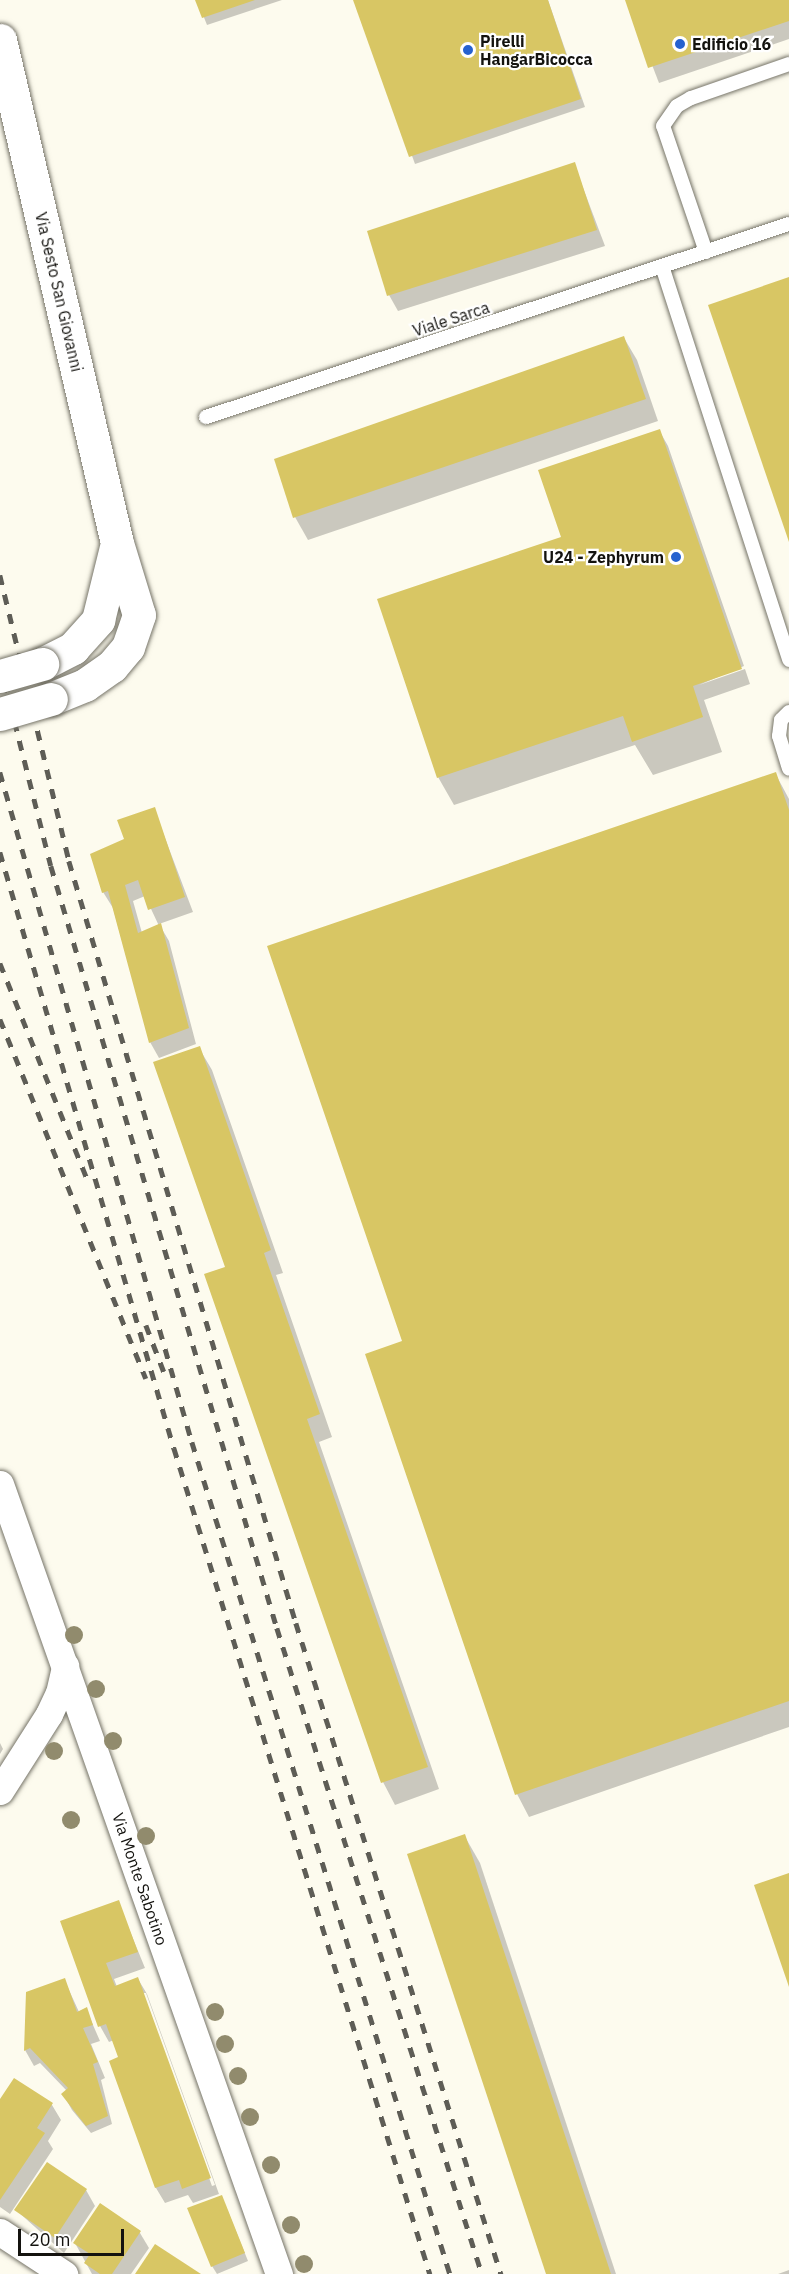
<!DOCTYPE html>
<style>
body{margin:0}
#map{position:relative;width:789px;height:2274px;overflow:hidden;background:#fdfbee;font-family:"IBM Plex Sans",sans-serif}
div>[style]{position:absolute}
.shadow>*{inset:0;background:#0003}
.building>*{inset:0;background:#d8c664}
.roads{filter:drop-shadow(0 0 2px #767468) drop-shadow(0 0 2px #767468)}
.service>*{height:14px;margin:-7px;padding:0 7px;transform-origin:7px;border-radius:7px;background:#fff}
.minor>*{height:27px;margin:-13.5px;padding:0 13.5px;transform-origin:13.5px;border-radius:13.5px;background:#fff}
.tertiary>*{height:33px;margin:-16.5px;padding:0 16.5px;transform-origin:16.5px;border-radius:16.5px;background:#fff}
.rail>*{height:4.5px;margin-top:-2.25px;transform-origin:0;background:repeating-linear-gradient(90deg,#5e5d56 0 10px,transparent 0 20px)}
.bridges{filter:drop-shadow(0 0 2px #767468) drop-shadow(0 0 2px #767468)}
.tertiary-bridge>*{height:33px;margin:-16.5px;padding:0 16.5px;transform-origin:16.5px;border-radius:16.5px;background:#fff}
.trees>*{width:18px;height:18px;margin:-9px;border-radius:50%;background:#918b6d}
.dots>*{width:16px;height:16px;translate:-50% -50%;box-sizing:border-box;border:3px solid #fff;border-radius:50%}
span{translate:-50% -50%;white-space:nowrap;text-align:center;line-height:1.15;-webkit-text-stroke:4.5px #fff;paint-order:stroke}
.poi-label{font-size:16px;color:#14130f;font-weight:700}
.left{translate:0 -50%;text-align:left}
.right{translate:-100% -50%;text-align:right}
.street-label{font-size:16px;color:#14130f}
.scale{position:absolute;left:18px;top:2229px;width:106px;height:27px;box-sizing:border-box;border:3px solid #14130f;border-top:0;padding-left:8px;font-size:18px;line-height:21px;white-space:nowrap;color:#14130f;-webkit-text-stroke:4px #fff;paint-order:stroke}
</style>
<div id="map">
<div class="shadow">
<i style="clip-path:polygon(197px 0,282px 0,207px 25px)"></i>
<i style="clip-path:polygon(355px 0,548px 0,585px 107px,415px 164px)"></i>
<i style="clip-path:polygon(627px 0,789px 0,789px 39px,659px 83px)"></i>
<i style="clip-path:polygon(574px 164px,605px 246px,398px 311px,389px 295px)"></i>
<i style="clip-path:polygon(624px 338px,637px 360px,658px 421px,308px 540px,295px 517px)"></i>
<i style="clip-path:polygon(659px 430px,668px 446px,744px 666px,699px 685px,745px 669px,750px 684px,704px 700px,722px 752px,653px 775px,635px 745px,454px 805px,438px 777px,563px 538px)"></i>
<i style="clip-path:polygon(775px 773px,789px 799px,789px 1727px,529px 1817px,517px 1794px,367px 1354px,404px 1342px)"></i>
<i style="clip-path:polygon(evenodd,154px 809px,193px 912px,159px 924px,169px 941px,196px 1044px,159px 1058px,150px 1042px,113px 908px,103px 892px,126px 840px,154px 809px,145px 896px,159px 926px,142px 933px,133px 901px,145px 896px)"></i>
<i style="clip-path:polygon(199px 1048px,212px 1070px,283px 1273px,276px 1275px,332px 1437px,319px 1442px,439px 1789px,395px 1805px,383px 1782px,226px 1268px)"></i>
<i style="clip-path:polygon(0 1743px,3px 1749px,0 1754px)"></i>
<i style="clip-path:polygon(464px 1835px,480px 1863px,616px 2274px,547px 2274px)"></i>
<i style="clip-path:polygon(evenodd,118px 1902px,145px 1968px,114px 1979px,117px 1987px,138px 1979px,147px 1994px,219px 2194px,193px 2203px,188px 2195px,165px 2203px,156px 2188px,111px 2062px,120px 2058px,114px 2040px,109px 2042px,100px 2026px,62px 1922px,118px 1902px,143px 1993px,146px 1993px,215px 2185px,212px 2186px,143px 1993px)"></i>
<i style="clip-path:polygon(64px 1979px,79px 2012px,86px 2009px,100px 2041px,91px 2044px,105px 2078px,101px 2080px,112px 2124px,91px 2133px,72px 2110px,63px 2094px,67px 2091px,40px 2063px,34px 2066px,25px 2050px)"></i>
<i style="clip-path:polygon(15px 2080px,52px 2105px,61px 2120px,48px 2141px,53px 2149px,10px 2214px,0 2207px,0 2102px)"></i>
<i style="clip-path:polygon(86px 2190px,95px 2206px,64px 2253px,16px 2210px)"></i>
<i style="clip-path:polygon(225px 2204px,248px 2261px,217px 2274px,212px 2266px)"></i>
<i style="clip-path:polygon(101px 2205px,140px 2233px,149px 2248px,131px 2274px,92px 2274px,75px 2243px)"></i>
<i style="clip-path:polygon(789px 2270px,789px 2274px,778px 2274px)"></i>
</div>
<div class="building">
<i style="clip-path:polygon(195px 0,255px 0,202px 18px)"></i>
<i style="clip-path:polygon(353px 0,548px 0,581px 99px,409px 157px)"></i>
<i style="clip-path:polygon(625px 0,789px 0,789px 21px,648px 68px)"></i>
<i style="clip-path:polygon(575px 162px,597px 230px,387px 296px,367px 231px)"></i>
<i style="clip-path:polygon(789px 277px,789px 542px,708px 305px)"></i>
<i style="clip-path:polygon(624px 336px,646px 399px,293px 518px,274px 459px)"></i>
<i style="clip-path:polygon(660px 429px,742px 669px,693px 686px,703px 717px,632px 742px,623px 716px,437px 778px,377px 599px,561px 537px,538px 470px)"></i>
<i style="clip-path:polygon(776px 772px,789px 810px,789px 1701px,515px 1795px,365px 1354px,402px 1341px,267px 946px)"></i>
<i style="clip-path:polygon(155px 807px,185px 897px,148px 910px,138px 880px,125px 885px,138px 933px,161px 923px,189px 1028px,149px 1043px,108px 891px,102px 893px,90px 854px,124px 839px,117px 820px)"></i>
<i style="clip-path:polygon(200px 1046px,271px 1250px,264px 1253px,320px 1414px,307px 1419px,428px 1767px,381px 1783px,204px 1274px,225px 1267px,153px 1062px)"></i>
<i style="clip-path:polygon(465px 1834px,611px 2274px,546px 2274px,407px 1854px)"></i>
<i style="clip-path:polygon(789px 1873px,789px 1987px,754px 1885px)"></i>
<i style="clip-path:polygon(119px 1900px,138px 1952px,106px 1963px,115px 1986px,138px 1977px,211px 2178px,182px 2189px,179px 2180px,155px 2188px,109px 2061px,118px 2057px,106px 2024px,98px 2027px,60px 1921px)"></i>
<i style="clip-path:polygon(65px 1978px,77px 2012px,87px 2007px,93px 2025px,83px 2028px,98px 2062px,93px 2064px,108px 2116px,86px 2126px,61px 2094px,68px 2088px,30px 2048px,24px 2051px,26px 1992px)"></i>
<i style="clip-path:polygon(14px 2078px,53px 2103px,37px 2128px,45px 2133px,0 2200px,0 2099px)"></i>
<i style="clip-path:polygon(47px 2162px,87px 2189px,55px 2238px,14px 2210px)"></i>
<i style="clip-path:polygon(222px 2195px,245px 2253px,211px 2267px,187px 2208px)"></i>
<i style="clip-path:polygon(100px 2203px,141px 2231px,112px 2274px,100px 2274px,84px 2263px,90px 2254px,73px 2243px)"></i>
<i style="clip-path:polygon(155px 2244px,201px 2274px,135px 2274px)"></i>
</div>
<div class="roads">
<div class="service">
<i style="left:706px;top:252px;width:133px;rotate:-108.8deg"></i>
<i style="left:663px;top:126px;width:24px;rotate:-55deg"></i>
<i style="left:677px;top:106px;width:16px;rotate:-30deg"></i>
<i style="left:691px;top:98px;width:104px;rotate:-19.1deg"></i>
<i style="left:662px;top:266px;width:414px;rotate:72.1deg"></i>
<i style="left:206px;top:417px;width:614px;rotate:-18.32deg"></i>
<i style="left:789px;top:712px;width:11px;rotate:135deg"></i>
<i style="left:781px;top:720px;width:16px;rotate:97deg"></i>
<i style="left:779px;top:736px;width:34px;rotate:73deg"></i>
</div>
<div class="minor">
<i style="left:0;top:1484px;width:838px;rotate:70.55deg"></i>
<i style="left:0;top:1791px;width:91px;rotate:-57.5deg"></i>
<i style="left:49px;top:1714px;width:23px;rotate:-65deg"></i>
<i style="left:59px;top:1693px;width:28px;rotate:-77deg"></i>
<i style="left:0;top:2232px;width:77px;rotate:33.3deg"></i>
</div>
<div class="tertiary">
<i style="left:0;top:40px;width:516px;rotate:76.91deg"></i>
<i style="left:117px;top:543px;width:75px;rotate:73deg"></i>
<i style="left:139px;top:615px;width:34px;rotate:109deg"></i>
<i style="left:128px;top:647px;width:25px;rotate:130deg"></i>
<i style="left:112px;top:666px;width:33px;rotate:145deg"></i>
<i style="left:85px;top:685px;width:37px;rotate:158deg"></i>
<i style="left:42px;top:664px;width:35px;rotate:-27deg"></i>
<i style="left:73px;top:648px;width:38px;rotate:-48deg"></i>
<i style="left:98px;top:620px;width:79px;rotate:-76.1deg"></i>
</div>
</div>
<div class="rail">
<i style="left:0;top:575px;width:294px;rotate:76.4deg"></i>
<i style="left:69px;top:861px;width:795px;rotate:73.41deg"></i>
<i style="left:296px;top:1623px;width:683px;rotate:72.52deg"></i>
<i style="left:0;top:663px;width:209px;rotate:75.9deg"></i>
<i style="left:51px;top:866px;width:795px;rotate:73.48deg"></i>
<i style="left:277px;top:1628px;width:678px;rotate:72.39deg"></i>
<i style="left:0;top:772px;width:697px;rotate:74.01deg"></i>
<i style="left:192px;top:1442px;width:871px;rotate:72.77deg"></i>
<i style="left:0;top:852px;width:621px;rotate:73.73deg"></i>
<i style="left:174px;top:1448px;width:865px;rotate:72.78deg"></i>
<i style="left:0;top:963px;width:237px;rotate:68deg"></i>
<i style="left:0;top:1019px;width:388px;rotate:67.9deg"></i>
<i style="left:146px;top:1325px;width:50px;rotate:69deg"></i>
</div>
<div class="bridges">
<div class="tertiary-bridge">
<i style="left:0;top:676px;width:44px;rotate:-15.9deg"></i>
<i style="left:0;top:714px;width:53px;rotate:-16.4deg"></i>
</div>
</div>
<div class="trees">
<i style="left:74px;top:1635px"></i>
<i style="left:96px;top:1689px"></i>
<i style="left:113px;top:1741px"></i>
<i style="left:54px;top:1751px"></i>
<i style="left:71px;top:1820px"></i>
<i style="left:146px;top:1836px"></i>
<i style="left:215px;top:2012px"></i>
<i style="left:225px;top:2044px"></i>
<i style="left:238px;top:2076px"></i>
<i style="left:250px;top:2117px"></i>
<i style="left:271px;top:2165px"></i>
<i style="left:291px;top:2225px"></i>
<i style="left:304px;top:2264px"></i>
</div>
<div class="dots">
<i style="left:680px;top:44px;background:#2662cf"></i>
<i style="left:468px;top:50px;background:#2662cf"></i>
<i style="left:676px;top:557px;background:#2662cf"></i>
</div>
<div class="poi-label">
<span class="left" style="left:480px;top:50px">Pirelli<br>HangarBicocca</span>
<span class="left" style="left:692px;top:44px">Edificio 16</span>
<span class="right" style="left:664px;top:557px">U24 - Zephyrum</span>
</div>
<div class="street-label">
<span style="left:59px;top:292px;rotate:77deg">Via Sesto San Giovanni</span>
<span style="left:451px;top:319px;rotate:-18deg">Viale Sarca</span>
<span style="left:140px;top:1879px;rotate:71deg">Via Monte Sabotino</span>
</div>
<div class="scale">20 m</div>
</div>
